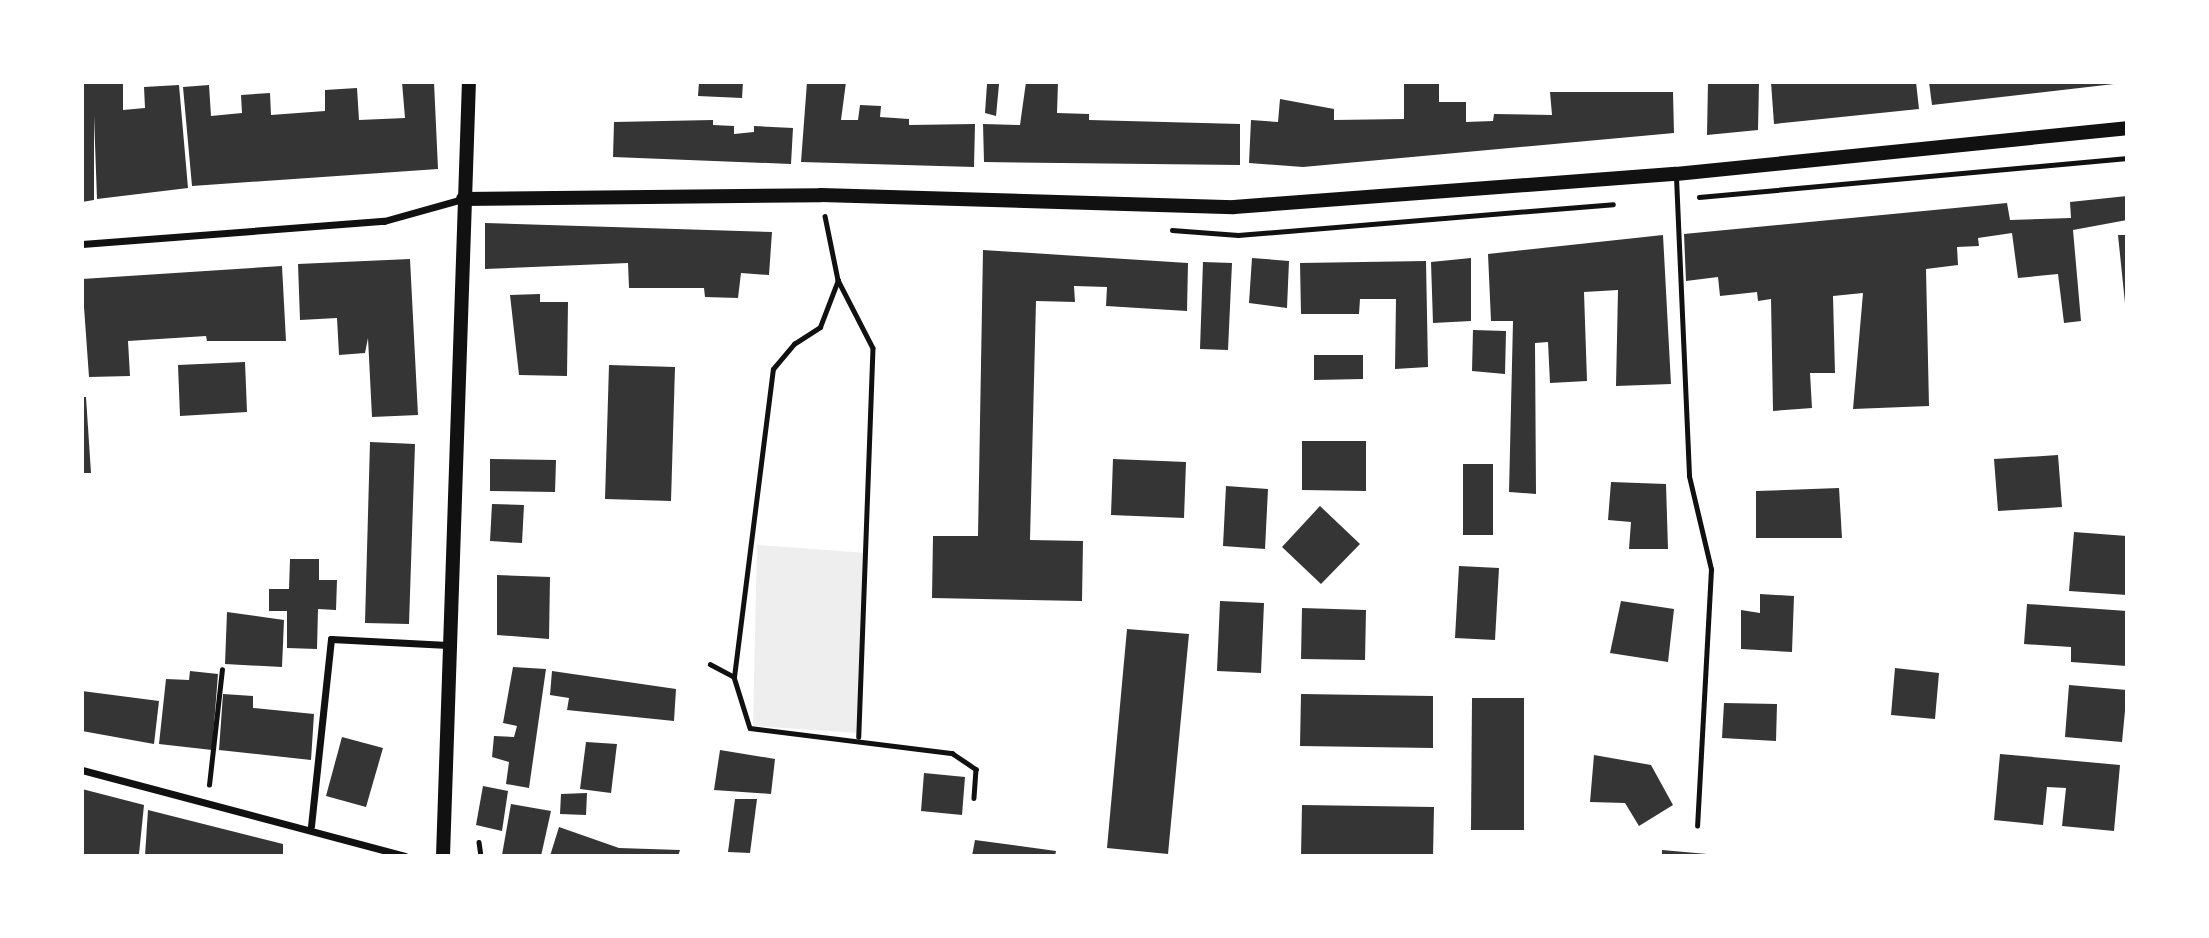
<!DOCTYPE html>
<style>
body{margin:0}
#map{position:relative;width:2209px;height:938px;overflow:hidden;background:#fff;font-family:"Sofia Sans Condensed",sans-serif}
div>[style]{position:absolute}
.green>*{inset:0;background:#eee}
.building>*{inset:0;background:#353535}
.path>*{height:4.5px;margin:-2.25px;padding:0 2.25px;transform-origin:2.25px;border-radius:2.25px;background:#111}
.service>*{height:5px;margin:-2.5px;padding:0 2.5px;transform-origin:2.5px;border-radius:2.5px;background:#111}
.minor>*{height:7px;margin:-3.5px;padding:0 3.5px;transform-origin:3.5px;border-radius:3.5px;background:#111}
.secondary>*{height:14px;margin:-7px;padding:0 7px;transform-origin:7px;border-radius:7px;background:#111}
span{translate:-50% -50%;white-space:nowrap;text-align:center;line-height:1.15;-webkit-text-stroke:6px #fff;paint-order:stroke}
.frame{position:absolute;inset:0;border:84px solid #fff;pointer-events:none}
</style>
<div id="map">
<div class="green">
<i style="clip-path:polygon(757px 545px,867px 553px,856px 733px,753px 726px)"></i>
</div>
<div class="building">
<i style="clip-path:polygon(82px 82px,123px 82px,123px 110px,145px 108px,144px 87px,179px 85px,188px 188px,97px 199px,94px 116px,94px 200px,82px 202px)"></i>
<i style="clip-path:polygon(402px 82px,434px 82px,438px 169px,192px 186px,183px 87px,209px 85px,211px 116px,242px 113px,241px 95px,270px 93px,271px 115px,325px 111px,325px 90px,357px 88px,359px 120px,405px 118px)"></i>
<i style="clip-path:polygon(699px 82px,743px 82px,742px 98px,698px 96px)"></i>
<i style="clip-path:polygon(807px 82px,846px 82px,841px 120px,858px 120px,860px 105px,881px 106px,880px 117px,909px 119px,909px 125px,975px 124px,974px 167px,801px 162px)"></i>
<i style="clip-path:polygon(1026px 82px,1058px 82px,1057px 113px,1089px 114px,1089px 120px,1240px 124px,1240px 165px,984px 162px,983px 124px,1020px 125px)"></i>
<i style="clip-path:polygon(1404px 82px,1439px 82px,1439px 102px,1466px 102px,1466px 122px,1493px 121px,1494px 114px,1552px 115px,1550px 92px,1673px 92px,1674px 133px,1303px 167px,1249px 163px,1251px 120px,1278px 122px,1280px 99px,1334px 109px,1334px 120px,1404px 119px)"></i>
<i style="clip-path:polygon(1708px 82px,1759px 82px,1758px 130px,1707px 135px)"></i>
<i style="clip-path:polygon(1771px 82px,1916px 82px,1919px 109px,1774px 124px)"></i>
<i style="clip-path:polygon(1929px 82px,2114px 82px,2114px 84px,1932px 105px)"></i>
<i style="clip-path:polygon(987px 84px,999px 84px,996px 116px,985px 113px)"></i>
<i style="clip-path:polygon(713px 120px,713px 125px,734px 126px,734px 134px,754px 132px,754px 126px,793px 128px,791px 164px,613px 157px,614px 122px)"></i>
<i style="clip-path:polygon(2127px 196px,2127px 220px,2073px 230px,2081px 321px,2064px 323px,2058px 274px,2018px 278px,2012px 233px,1978px 238px,1979px 246px,1957px 247px,1958px 265px,1926px 269px,1929px 406px,1853px 409px,1863px 293px,1833px 296px,1835px 373px,1810px 373px,1812px 408px,1773px 411px,1771px 299px,1758px 301px,1757px 292px,1720px 296px,1718px 277px,1686px 281px,1684px 234px,2007px 203px,2010px 220px,2071px 218px,2070px 202px)"></i>
<i style="clip-path:polygon(485px 223px,772px 232px,769px 275px,741px 273px,738px 298px,705px 297px,704px 288px,629px 288px,628px 263px,485px 269px)"></i>
<i style="clip-path:polygon(1663px 235px,1671px 384px,1616px 386px,1618px 290px,1584px 292px,1587px 381px,1550px 383px,1548px 342px,1535px 343px,1536px 494px,1509px 492px,1513px 321px,1491px 321px,1488px 254px)"></i>
<i style="clip-path:polygon(2118px 235px,2127px 235px,2127px 303px,2125px 303px)"></i>
<i style="clip-path:polygon(983px 250px,1188px 263px,1187px 311px,1106px 306px,1107px 287px,1074px 286px,1075px 302px,1036px 301px,1030px 540px,1083px 541px,1082px 601px,932px 598px,933px 536px,978px 536px)"></i>
<i style="clip-path:polygon(1252px 258px,1289px 261px,1287px 308px,1249px 303px)"></i>
<i style="clip-path:polygon(1471px 258px,1471px 321px,1433px 323px,1431px 262px)"></i>
<i style="clip-path:polygon(410px 259px,418px 415px,372px 417px,368px 338px,365px 353px,339px 355px,337px 318px,300px 320px,298px 264px)"></i>
<i style="clip-path:polygon(1426px 261px,1428px 367px,1395px 369px,1396px 299px,1360px 299px,1359px 314px,1301px 314px,1300px 263px)"></i>
<i style="clip-path:polygon(1203px 262px,1232px 263px,1228px 350px,1200px 349px)"></i>
<i style="clip-path:polygon(282px 266px,286px 341px,207px 341px,206px 336px,128px 341px,130px 376px,89px 377px,82px 279px)"></i>
<i style="clip-path:polygon(540px 294px,540px 302px,568px 302px,567px 376px,519px 375px,510px 295px)"></i>
<i style="clip-path:polygon(1473px 330px,1506px 331px,1505px 374px,1472px 371px)"></i>
<i style="clip-path:polygon(1314px 355px,1363px 355px,1363px 379px,1314px 380px)"></i>
<i style="clip-path:polygon(245px 362px,247px 412px,180px 416px,178px 365px)"></i>
<i style="clip-path:polygon(609px 365px,675px 367px,671px 501px,605px 499px)"></i>
<i style="clip-path:polygon(82px 397px,86px 397px,91px 473px,82px 473px)"></i>
<i style="clip-path:polygon(1302px 441px,1366px 441px,1366px 491px,1302px 490px)"></i>
<i style="clip-path:polygon(370px 442px,415px 444px,409px 624px,365px 623px)"></i>
<i style="clip-path:polygon(2058px 455px,2062px 507px,1998px 511px,1994px 459px)"></i>
<i style="clip-path:polygon(490px 459px,556px 460px,555px 492px,490px 491px)"></i>
<i style="clip-path:polygon(1113px 459px,1186px 462px,1184px 518px,1111px 515px)"></i>
<i style="clip-path:polygon(1463px 464px,1493px 464px,1493px 535px,1463px 535px)"></i>
<i style="clip-path:polygon(1611px 482px,1666px 484px,1668px 549px,1629px 549px,1631px 522px,1608px 520px)"></i>
<i style="clip-path:polygon(1226px 486px,1268px 489px,1265px 549px,1223px 546px)"></i>
<i style="clip-path:polygon(1839px 488px,1842px 538px,1756px 538px,1756px 491px)"></i>
<i style="clip-path:polygon(492px 504px,524px 505px,522px 543px,490px 541px)"></i>
<i style="clip-path:polygon(1320px 506px,1360px 544px,1321px 584px,1282px 547px)"></i>
<i style="clip-path:polygon(2074px 532px,2127px 536px,2127px 595px,2069px 591px)"></i>
<i style="clip-path:polygon(290px 559px,319px 559px,319px 580px,337px 580px,336px 610px,318px 609px,317px 649px,287px 648px,287px 611px,269px 611px,269px 589px,289px 589px)"></i>
<i style="clip-path:polygon(1459px 566px,1499px 568px,1495px 640px,1455px 638px)"></i>
<i style="clip-path:polygon(497px 575px,550px 577px,549px 639px,497px 635px)"></i>
<i style="clip-path:polygon(1760px 594px,1794px 596px,1792px 652px,1741px 649px,1741px 610px,1760px 613px)"></i>
<i style="clip-path:polygon(1220px 601px,1264px 603px,1261px 673px,1217px 671px)"></i>
<i style="clip-path:polygon(1621px 601px,1674px 609px,1668px 662px,1610px 653px)"></i>
<i style="clip-path:polygon(2027px 604px,2127px 611px,2127px 666px,2071px 662px,2071px 647px,2024px 644px)"></i>
<i style="clip-path:polygon(1302px 608px,1366px 610px,1365px 660px,1301px 659px)"></i>
<i style="clip-path:polygon(227px 612px,284px 620px,282px 667px,225px 664px)"></i>
<i style="clip-path:polygon(1127px 629px,1189px 634px,1168px 854px,1107px 848px)"></i>
<i style="clip-path:polygon(513px 667px,546px 669px,529px 788px,506px 784px,509px 762px,492px 757px,494px 736px,514px 737px,517px 726px,503px 723px)"></i>
<i style="clip-path:polygon(1895px 668px,1939px 673px,1935px 719px,1891px 715px)"></i>
<i style="clip-path:polygon(190px 671px,218px 674px,212px 750px,159px 744px,166px 679px,189px 680px)"></i>
<i style="clip-path:polygon(552px 671px,676px 689px,674px 721px,567px 710px,569px 698px,550px 695px)"></i>
<i style="clip-path:polygon(2069px 685px,2127px 690px,2122px 742px,2065px 737px)"></i>
<i style="clip-path:polygon(82px 691px,159px 701px,154px 744px,82px 731px)"></i>
<i style="clip-path:polygon(223px 694px,253px 696px,253px 708px,314px 714px,311px 760px,219px 750px)"></i>
<i style="clip-path:polygon(1301px 694px,1433px 696px,1433px 748px,1300px 746px)"></i>
<i style="clip-path:polygon(1472px 698px,1524px 698px,1524px 830px,1471px 830px)"></i>
<i style="clip-path:polygon(1724px 703px,1777px 704px,1776px 741px,1722px 738px)"></i>
<i style="clip-path:polygon(342px 737px,383px 748px,366px 807px,326px 796px)"></i>
<i style="clip-path:polygon(586px 742px,617px 744px,611px 793px,580px 789px)"></i>
<i style="clip-path:polygon(720px 750px,775px 759px,771px 794px,714px 790px)"></i>
<i style="clip-path:polygon(2000px 754px,2120px 765px,2114px 831px,2062px 826px,2066px 788px,2047px 787px,2043px 825px,1994px 820px)"></i>
<i style="clip-path:polygon(1594px 755px,1651px 765px,1673px 805px,1639px 826px,1625px 803px,1590px 802px)"></i>
<i style="clip-path:polygon(924px 773px,965px 777px,962px 815px,921px 811px)"></i>
<i style="clip-path:polygon(483px 786px,508px 791px,502px 831px,476px 825px)"></i>
<i style="clip-path:polygon(82px 789px,144px 805px,139px 854px,82px 856px)"></i>
<i style="clip-path:polygon(587px 793px,586px 815px,560px 814px,561px 794px)"></i>
<i style="clip-path:polygon(735px 799px,757px 799px,750px 853px,728px 852px)"></i>
<i style="clip-path:polygon(511px 804px,551px 811px,541px 856px,502px 855px)"></i>
<i style="clip-path:polygon(1302px 805px,1434px 807px,1433px 856px,1301px 856px)"></i>
<i style="clip-path:polygon(148px 810px,283px 844px,283px 856px,145px 856px)"></i>
<i style="clip-path:polygon(559px 827px,619px 848px,680px 850px,678px 856px,550px 856px)"></i>
<i style="clip-path:polygon(975px 840px,1056px 851px,1055px 856px,972px 856px)"></i>
<i style="clip-path:polygon(1662px 850px,1707px 854px,1707px 856px,1662px 856px)"></i>
</div>
<div class="path">
<i style="left:1699px;top:197px;width:430px;rotate:-5.2deg"></i>
<i style="left:825px;top:216px;width:65px;rotate:78.5deg"></i>
<i style="left:838px;top:280px;width:76px;rotate:62.8deg"></i>
<i style="left:873px;top:348px;width:389px;rotate:92.1deg"></i>
<i style="left:1172px;top:230px;width:66px;rotate:4.3deg"></i>
<i style="left:1238px;top:235px;width:376px;rotate:-4.7deg"></i>
<i style="left:710px;top:664px;width:27px;rotate:28deg"></i>
<i style="left:734px;top:677px;width:53px;rotate:72.6deg"></i>
<i style="left:750px;top:728px;width:204px;rotate:7.1deg"></i>
<i style="left:952px;top:753px;width:29px;rotate:34deg"></i>
<i style="left:976px;top:769px;width:29px;rotate:94deg"></i>
<i style="left:734px;top:677px;width:310px;rotate:-82.8deg"></i>
<i style="left:773px;top:369px;width:33px;rotate:-50deg"></i>
<i style="left:794px;top:344px;width:31px;rotate:-33deg"></i>
<i style="left:820px;top:327px;width:50px;rotate:-69deg"></i>
<i style="left:209px;top:785px;width:116px;rotate:-83.6deg"></i>
<i style="left:479px;top:842px;width:14px;rotate:82deg"></i>
</div>
<div class="service">
<i style="left:1676px;top:177px;width:299px;rotate:87.5deg"></i>
<i style="left:1689px;top:476px;width:96px;rotate:76.7deg"></i>
<i style="left:1711px;top:569px;width:257px;rotate:93.1deg"></i>
</div>
<div class="minor">
<i style="left:82px;top:244px;width:303px;rotate:-4.4deg"></i>
<i style="left:384px;top:221px;width:82px;rotate:-15.6deg"></i>
<i style="left:82px;top:770px;width:334px;rotate:14.9deg"></i>
<i style="left:311px;top:826px;width:188px;rotate:-83.9deg"></i>
<i style="left:331px;top:639px;width:117px;rotate:2.9deg"></i>
</div>
<div class="secondary">
<i style="left:463px;top:199px;width:358px;rotate:-0.6deg"></i>
<i style="left:821px;top:195px;width:413px;rotate:1.7deg"></i>
<i style="left:1234px;top:207px;width:443px;rotate:-4.3deg"></i>
<i style="left:1676px;top:174px;width:453px;rotate:-5.8deg"></i>
<i style="left:443px;top:856px;width:774px;rotate:-88.08deg"></i>
</div>
<div class="frame"></div>
</div>
